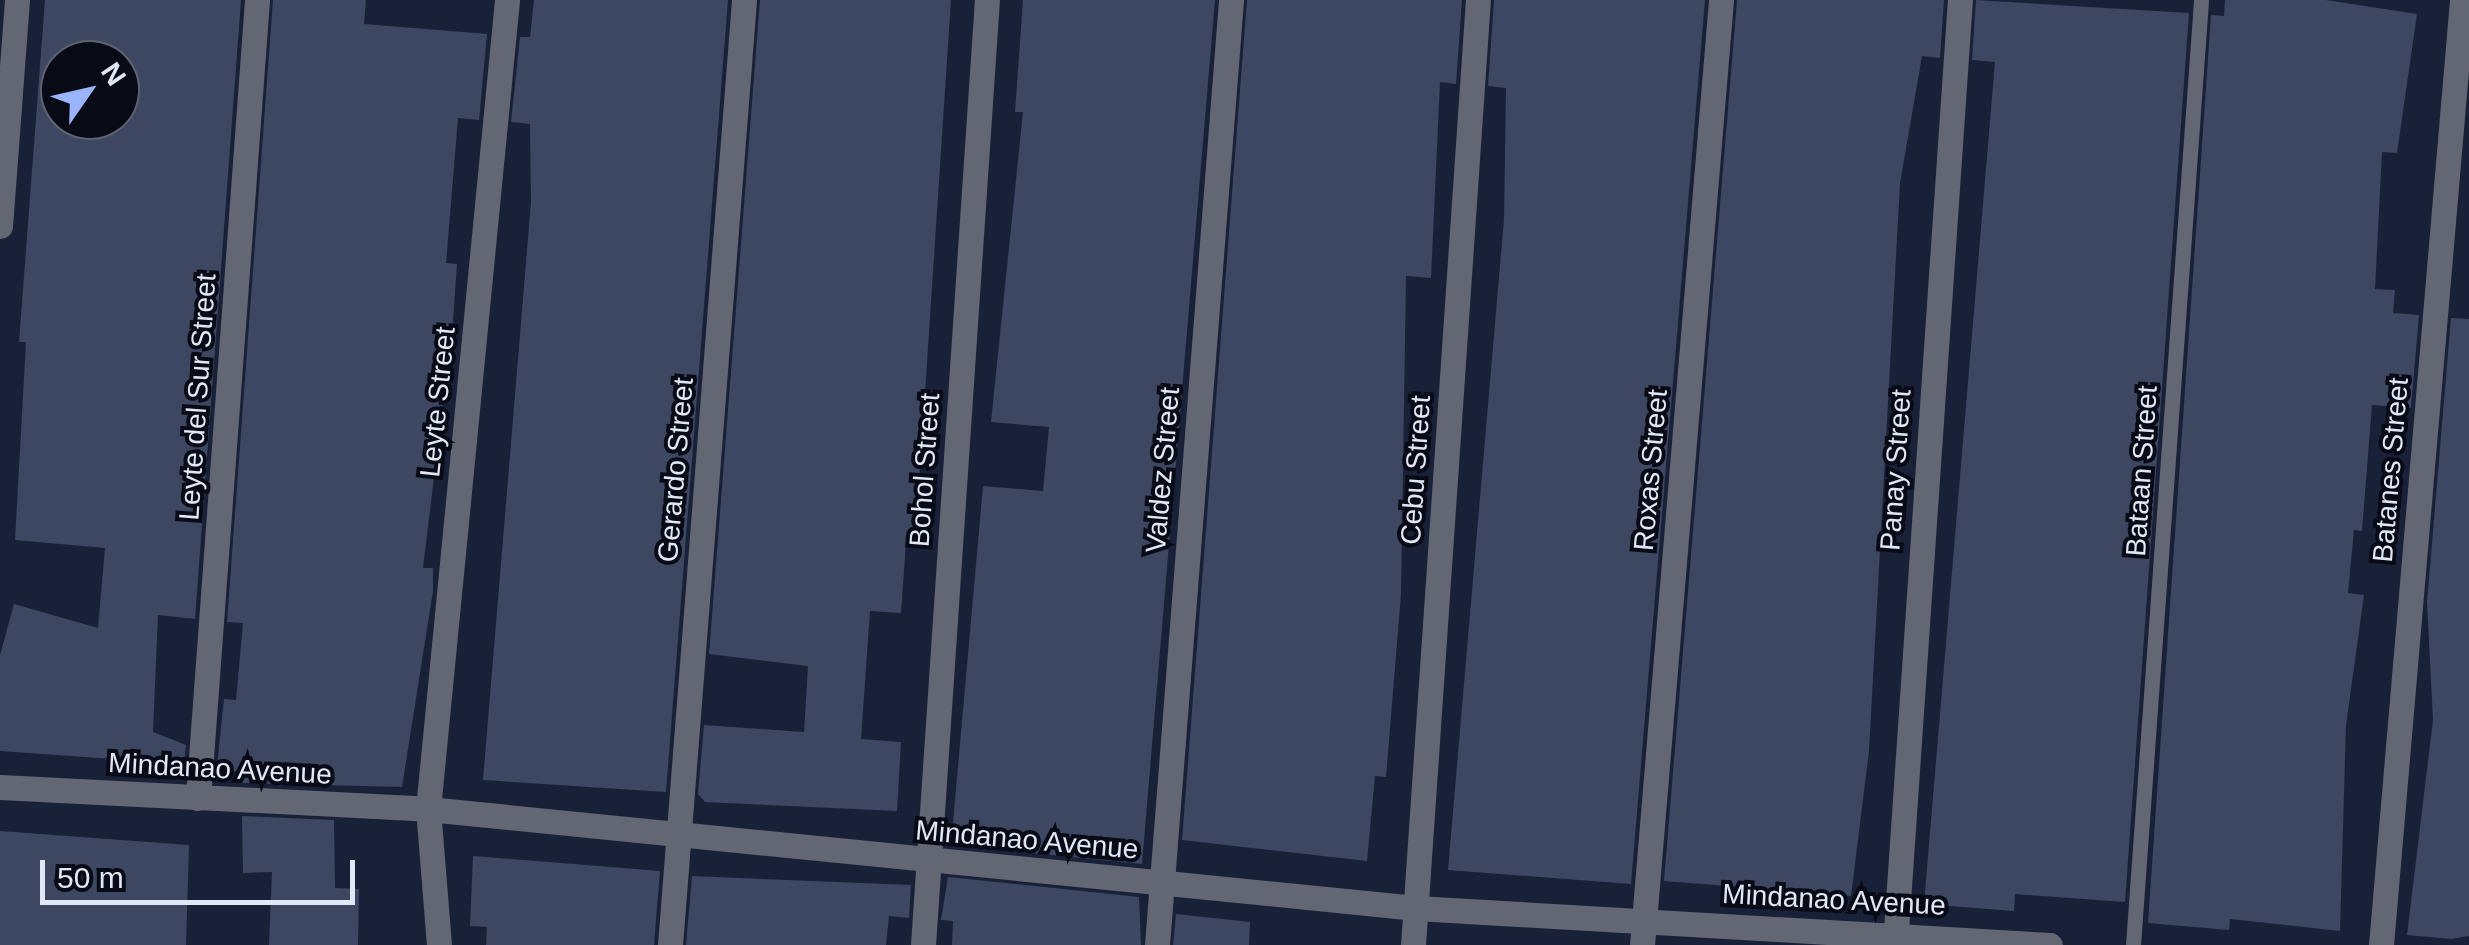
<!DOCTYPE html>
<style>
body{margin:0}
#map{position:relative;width:2469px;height:945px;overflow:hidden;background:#192138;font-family:Arial,sans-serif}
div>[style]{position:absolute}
.building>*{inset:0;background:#3d4762}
.service>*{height:15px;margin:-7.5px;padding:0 7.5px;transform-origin:7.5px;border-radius:7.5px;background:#626773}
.minor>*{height:25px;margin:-12.5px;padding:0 12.5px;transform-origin:12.5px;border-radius:12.5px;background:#626773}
.tertiary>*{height:25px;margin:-12.5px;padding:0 12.5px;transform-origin:12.5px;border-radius:12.5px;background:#626773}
span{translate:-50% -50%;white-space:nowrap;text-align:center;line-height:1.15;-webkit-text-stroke:8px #080b15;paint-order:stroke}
.street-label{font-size:28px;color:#e0e7f7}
.north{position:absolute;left:40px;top:40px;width:100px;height:100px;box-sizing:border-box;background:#080b15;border:2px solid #5e636f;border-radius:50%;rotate:56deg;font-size:28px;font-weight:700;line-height:40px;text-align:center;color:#e0e7f7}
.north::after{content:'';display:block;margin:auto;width:35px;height:45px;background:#9ab5fd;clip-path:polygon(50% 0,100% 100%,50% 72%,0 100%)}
.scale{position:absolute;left:40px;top:860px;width:315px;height:45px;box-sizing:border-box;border:5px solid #e0e7f7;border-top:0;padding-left:12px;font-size:30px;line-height:35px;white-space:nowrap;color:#e0e7f7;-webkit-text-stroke:8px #080b15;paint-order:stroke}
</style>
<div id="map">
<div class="building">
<i style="clip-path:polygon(evenodd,45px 0,241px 0,195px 619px,158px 615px,153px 732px,186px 745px,184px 764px,0 751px,0 655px,14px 604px,98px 628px,105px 548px,15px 540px,26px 342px,19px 342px,45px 0,60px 60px,120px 60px,120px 120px,60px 120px,60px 60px)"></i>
<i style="clip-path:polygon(273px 0,366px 0,364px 24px,487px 34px,479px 120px,458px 118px,446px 263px,457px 264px,453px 320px,423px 568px,433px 568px,433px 591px,402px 787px,242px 783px,242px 773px,217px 766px,224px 699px,236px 700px,243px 623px,227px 622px)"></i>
<i style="clip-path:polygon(534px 0,728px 0,666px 792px,483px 780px,531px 202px,530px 124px,511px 122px,520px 37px,530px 37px)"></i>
<i style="clip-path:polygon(760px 0,951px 0,915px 544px,906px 543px,901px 613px,870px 611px,861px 739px,901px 742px,897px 811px,705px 802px,698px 794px,704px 725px,804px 732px,808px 666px,709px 654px)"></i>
<i style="clip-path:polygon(1023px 0,1215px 0,1142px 864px,951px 845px,983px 486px,1043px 491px,1049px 427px,991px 422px,1023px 112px,1015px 112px)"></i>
<i style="clip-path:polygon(1247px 0,1462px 0,1456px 84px,1440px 82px,1431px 278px,1406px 276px,1401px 594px,1386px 777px,1375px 776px,1367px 861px,1182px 840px)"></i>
<i style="clip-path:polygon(1494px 0,1705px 0,1631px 884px,1448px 870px,1504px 219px,1506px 88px,1488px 86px)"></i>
<i style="clip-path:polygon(1737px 0,1944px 0,1940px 58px,1922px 56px,1900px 183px,1869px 751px,1851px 896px,1664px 881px)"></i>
<i style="clip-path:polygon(1976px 0,2189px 13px,2125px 902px,2015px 894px,2014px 911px,1924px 904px,1995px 62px,1972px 60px)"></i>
<i style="clip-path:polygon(2225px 0,2326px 0,2417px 14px,2397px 153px,2382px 152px,2375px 289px,2395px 290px,2393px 313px,2419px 315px,2411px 408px,2372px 405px,2362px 531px,2354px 530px,2348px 593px,2364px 595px,2346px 725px,2340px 931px,2230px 919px,2229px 930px,2148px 923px,2211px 15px,2224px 16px)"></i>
<i style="clip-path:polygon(2451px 318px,2469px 319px,2469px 936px,2451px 939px,2407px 935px,2433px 720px,2427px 602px)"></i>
<i style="clip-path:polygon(242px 816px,334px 820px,335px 888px,359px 889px,358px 945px,269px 945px,272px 872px,243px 873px)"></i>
<i style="clip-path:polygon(0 831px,189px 845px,186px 945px,0 945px)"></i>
<i style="clip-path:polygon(473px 856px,660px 871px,654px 945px,486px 945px,487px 927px,470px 926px)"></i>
<i style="clip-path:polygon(692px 876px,911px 885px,909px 918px,889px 916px,886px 945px,686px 945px)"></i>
<i style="clip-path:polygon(948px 877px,1139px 897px,1141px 945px,952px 945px,953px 921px,941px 920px)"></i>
<i style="clip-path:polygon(1176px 914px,1250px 922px,1249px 945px,1173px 945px)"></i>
</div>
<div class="service">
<i style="left:2133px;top:945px;width:947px;rotate:-85.88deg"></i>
</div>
<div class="minor">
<i style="left:0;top:226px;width:227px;rotate:-85.7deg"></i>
<i style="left:198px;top:798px;width:800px;rotate:-85.77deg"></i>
<i style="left:670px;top:945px;width:948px;rotate:-85.52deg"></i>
<i style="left:923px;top:945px;width:947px;rotate:-86.13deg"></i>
<i style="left:1157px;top:945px;width:948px;rotate:-85.52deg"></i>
<i style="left:1413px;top:945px;width:947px;rotate:-86.07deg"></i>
<i style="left:1642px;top:945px;width:948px;rotate:-85.22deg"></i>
<i style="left:1895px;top:945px;width:947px;rotate:-86.07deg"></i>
<i style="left:2381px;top:945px;width:948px;rotate:-85.1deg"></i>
</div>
<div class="tertiary">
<i style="left:0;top:787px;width:429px;rotate:2.9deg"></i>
<i style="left:428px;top:809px;width:993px;rotate:5.72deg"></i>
<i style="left:1416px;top:908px;width:635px;rotate:3.34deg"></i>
<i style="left:439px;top:945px;width:136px;rotate:-94.6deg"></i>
<i style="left:428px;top:809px;width:813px;rotate:-84.42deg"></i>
</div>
<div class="street-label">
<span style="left:198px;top:397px;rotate:-86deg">Leyte del Sur Street</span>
<span style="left:438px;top:402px;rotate:-84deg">Leyte Street</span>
<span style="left:676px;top:470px;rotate:-85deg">Gerardo Street</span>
<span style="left:925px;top:470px;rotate:-86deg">Bohol Street</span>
<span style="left:1163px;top:470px;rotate:-85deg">Valdez Street</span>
<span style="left:1416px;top:470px;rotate:-86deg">Cebu Street</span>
<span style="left:1651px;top:470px;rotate:-85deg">Roxas Street</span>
<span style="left:1896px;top:470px;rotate:-86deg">Panay Street</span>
<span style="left:2391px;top:470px;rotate:-85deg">Batanes Street</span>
<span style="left:2142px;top:471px;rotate:-86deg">Bataan Street</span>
<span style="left:220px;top:769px;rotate:3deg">Mindanao Avenue</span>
<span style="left:1027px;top:840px;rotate:5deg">Mindanao Avenue</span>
<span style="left:1834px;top:900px;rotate:3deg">Mindanao Avenue</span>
</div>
<div class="north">N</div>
<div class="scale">50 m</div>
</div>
